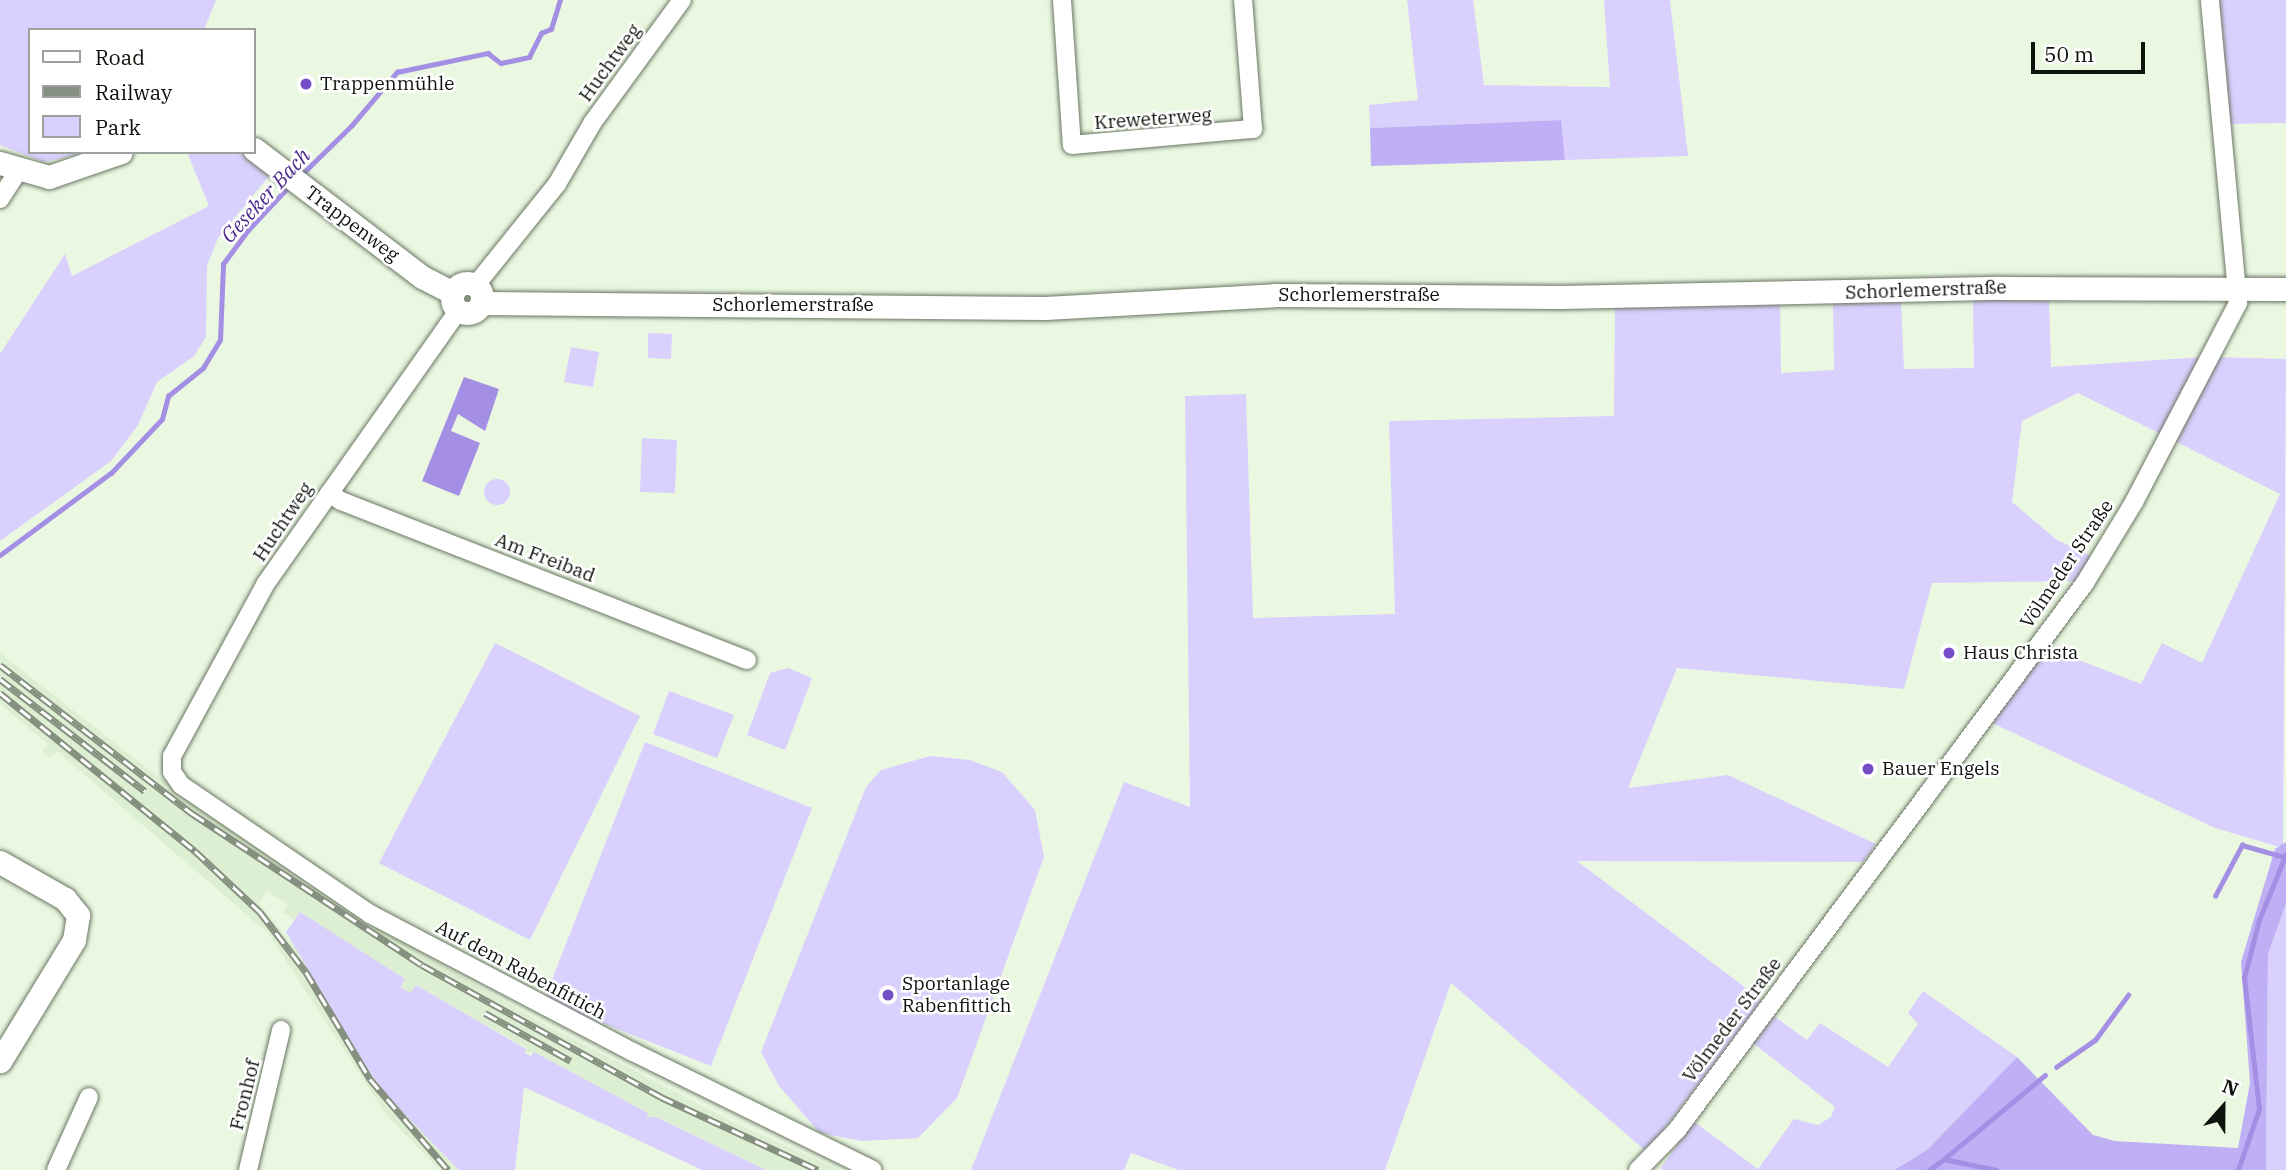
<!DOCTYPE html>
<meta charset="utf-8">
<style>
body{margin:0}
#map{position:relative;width:2286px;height:1170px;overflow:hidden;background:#eaf8e2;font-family:"IBM Plex Serif",serif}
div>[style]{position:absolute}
.built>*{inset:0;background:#ddefd2}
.green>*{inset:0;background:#d9d0fd}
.round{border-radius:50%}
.forest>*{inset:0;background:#bfb0f5}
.water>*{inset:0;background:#a48fe4}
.stream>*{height:4.5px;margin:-2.25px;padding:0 2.25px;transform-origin:2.25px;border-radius:2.25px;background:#a48fe4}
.roads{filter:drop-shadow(0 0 2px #697662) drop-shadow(0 0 2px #697662)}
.minor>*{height:18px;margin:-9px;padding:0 9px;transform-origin:9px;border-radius:9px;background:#fff}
.tertiary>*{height:23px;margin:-11.5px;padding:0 11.5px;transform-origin:11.5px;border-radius:11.5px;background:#fff}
.tertiary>.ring{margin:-11.5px;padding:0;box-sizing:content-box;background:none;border:23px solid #fff;border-radius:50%}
.rail>*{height:7px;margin-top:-3.5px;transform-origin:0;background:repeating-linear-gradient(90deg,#fff 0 13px,#869080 0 26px);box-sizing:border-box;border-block:2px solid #869080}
.dots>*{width:19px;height:19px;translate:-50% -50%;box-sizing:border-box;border:4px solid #fff;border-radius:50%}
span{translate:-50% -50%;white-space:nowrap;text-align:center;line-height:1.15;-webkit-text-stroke:5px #fff;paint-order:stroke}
.street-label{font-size:19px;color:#0d120a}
.poi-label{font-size:19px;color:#0d120a}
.left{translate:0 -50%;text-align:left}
.water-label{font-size:21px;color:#4d2b8c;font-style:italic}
.legend{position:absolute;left:28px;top:28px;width:228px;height:126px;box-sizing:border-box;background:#fff;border:2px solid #9ea09d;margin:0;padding:9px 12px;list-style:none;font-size:21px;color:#0d120a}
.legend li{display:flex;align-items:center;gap:14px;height:35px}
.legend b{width:35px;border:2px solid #9ea09d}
.north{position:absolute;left:2188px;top:1072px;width:70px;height:70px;-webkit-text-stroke:5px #fff;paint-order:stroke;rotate:21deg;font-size:19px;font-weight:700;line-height:28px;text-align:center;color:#0d120a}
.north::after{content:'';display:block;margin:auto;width:24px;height:32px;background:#0d120a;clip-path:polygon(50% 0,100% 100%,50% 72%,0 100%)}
.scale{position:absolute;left:2031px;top:42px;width:114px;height:32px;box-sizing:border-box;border:4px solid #0d120a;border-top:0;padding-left:9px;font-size:21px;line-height:24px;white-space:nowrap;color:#0d120a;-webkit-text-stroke:5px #fff;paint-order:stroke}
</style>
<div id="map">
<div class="built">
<i style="clip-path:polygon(0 653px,185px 798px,372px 924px,540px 1022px,733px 1122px,839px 1170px,766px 1170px,657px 1117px,646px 1117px,648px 1113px,533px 1053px,525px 1052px,526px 1048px,416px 985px,411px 993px,401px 987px,405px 980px,299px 913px,294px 920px,283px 912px,288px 904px,267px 891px,259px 903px,308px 963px,385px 1094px,459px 1170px,440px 1170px,387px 1116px,268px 933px,57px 751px,50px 758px,42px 751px,48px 744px,0 704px)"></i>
</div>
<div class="green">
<i style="clip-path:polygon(0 0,216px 0,204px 30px,30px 30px,30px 152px,88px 152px,44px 162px,0 145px)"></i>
<i style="clip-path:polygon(1407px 0,1473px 0,1484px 85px,1610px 87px,1604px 0,1670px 0,1688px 156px,1565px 160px,1560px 120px,1370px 128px,1369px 105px,1418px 100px)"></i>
<i style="clip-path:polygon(2218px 0,2286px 0,2286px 123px,2227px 124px)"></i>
<i style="clip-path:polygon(187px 152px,238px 152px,269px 176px,218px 238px,207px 266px,206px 337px,194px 356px,157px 382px,138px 425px,111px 461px,0 541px,0 354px,65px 254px,72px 276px,209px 206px)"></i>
<i style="clip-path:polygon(1780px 298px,1781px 373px,1834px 370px,1833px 302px,1901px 301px,1904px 369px,1974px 368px,1973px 300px,2049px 299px,2051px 367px,2204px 357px,2163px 435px,2078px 393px,2022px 421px,2012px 502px,2057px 540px,2095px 558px,2079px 581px,1932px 583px,1904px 689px,1677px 668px,1628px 788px,1728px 775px,1876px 844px,1863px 862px,1577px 861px,1762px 1000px,1647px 1152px,1451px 983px,1385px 1170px,1179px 1170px,1131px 1153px,1124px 1170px,971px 1170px,1124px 782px,1190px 807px,1185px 396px,1246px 394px,1253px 618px,1395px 614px,1389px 421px,1614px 416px,1615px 302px)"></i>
<i style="clip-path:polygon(648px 333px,672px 334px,671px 359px,648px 358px)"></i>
<i style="clip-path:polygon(571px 347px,599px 352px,593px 387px,564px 382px)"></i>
<i style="clip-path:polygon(2214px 357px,2286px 359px,2283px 848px,2215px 828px,1988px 721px,2045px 647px,2141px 684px,2162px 643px,2202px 663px,2280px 494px,2171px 439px)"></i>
<i style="clip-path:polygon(642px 438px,677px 440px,675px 493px,640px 492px)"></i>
<i class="round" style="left:484px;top:479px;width:26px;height:26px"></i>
<i style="clip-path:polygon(495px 643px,640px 716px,530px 940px,379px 863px)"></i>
<i style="clip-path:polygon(788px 668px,812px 678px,785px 750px,747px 735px,770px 673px)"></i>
<i style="clip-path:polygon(669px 691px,734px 715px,717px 758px,653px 734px)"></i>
<i style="clip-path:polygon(645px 742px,812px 808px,711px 1066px,544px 1000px)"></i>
<i style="clip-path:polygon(930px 756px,970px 760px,1002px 772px,1035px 810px,1044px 857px,957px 1098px,918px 1138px,862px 1141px,820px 1133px,779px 1086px,761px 1052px,866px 787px,881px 770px)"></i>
<i style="clip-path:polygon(2286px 904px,2286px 1170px,2266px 1170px,2268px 954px)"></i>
<i style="clip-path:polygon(300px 912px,405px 979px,401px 987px,410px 993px,416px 985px,526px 1049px,525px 1053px,531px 1056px,534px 1052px,648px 1113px,647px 1117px,656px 1117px,766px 1170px,702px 1170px,524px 1087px,515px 1170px,459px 1170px,385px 1094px,362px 1061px,286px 932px)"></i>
<i style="clip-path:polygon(1923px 991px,2017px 1057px,1927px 1150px,1894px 1170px,1663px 1170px,1661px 1168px,1693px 1121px,1758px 1169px,1794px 1119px,1818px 1125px,1831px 1117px,1835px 1107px,1753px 1043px,1774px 1016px,1807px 1040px,1820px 1023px,1888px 1067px,1918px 1024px,1908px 1013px)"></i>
</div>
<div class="forest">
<i style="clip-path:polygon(1561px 120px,1565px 160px,1371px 166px,1370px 128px)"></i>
<i style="clip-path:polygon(2286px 842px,2286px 904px,2268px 954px,2266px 1170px,1894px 1170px,1927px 1150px,2017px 1057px,2093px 1135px,2115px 1141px,2238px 1148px,2250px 1083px,2241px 962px,2275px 849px)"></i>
</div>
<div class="water">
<i style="clip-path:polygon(464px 377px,499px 389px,485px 431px,458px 414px,451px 431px,480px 443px,459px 496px,422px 481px)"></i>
</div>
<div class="stream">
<i style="left:300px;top:176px;width:73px;rotate:-44.4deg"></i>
<i style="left:352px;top:125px;width:70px;rotate:-49.7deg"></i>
<i style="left:397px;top:72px;width:93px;rotate:-11.8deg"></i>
<i style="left:488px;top:53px;width:16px;rotate:38deg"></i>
<i style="left:501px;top:63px;width:29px;rotate:-12deg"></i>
<i style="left:529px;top:57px;width:27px;rotate:-63deg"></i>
<i style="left:541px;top:33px;width:11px;rotate:-22deg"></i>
<i style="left:551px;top:29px;width:30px;rotate:-73deg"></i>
<i style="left:0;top:555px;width:138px;rotate:-36.5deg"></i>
<i style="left:111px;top:473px;width:74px;rotate:-46.6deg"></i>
<i style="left:162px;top:419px;width:24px;rotate:-75deg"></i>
<i style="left:168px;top:396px;width:45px;rotate:-38.7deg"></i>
<i style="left:203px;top:368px;width:33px;rotate:-59deg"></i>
<i style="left:220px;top:340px;width:76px;rotate:-87.7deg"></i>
<i style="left:223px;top:264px;width:42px;rotate:-53.7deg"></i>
<i style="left:248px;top:230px;width:63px;rotate:-46.9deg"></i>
<i style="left:2215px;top:896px;width:58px;rotate:-62.1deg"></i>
<i style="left:2242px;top:845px;width:45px;rotate:15.6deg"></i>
<i style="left:2056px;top:1067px;width:47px;rotate:-34.7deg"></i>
<i style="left:2095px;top:1040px;width:56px;rotate:-53.7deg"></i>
<i style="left:1944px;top:1159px;width:131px;rotate:-39.7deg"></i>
<i style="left:1929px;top:1170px;width:19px;rotate:-36deg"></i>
<i style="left:1944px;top:1159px;width:53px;rotate:11.9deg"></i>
<i style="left:2238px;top:1170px;width:65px;rotate:-71deg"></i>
<i style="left:2259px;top:1109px;width:132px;rotate:-96.5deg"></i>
<i style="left:2244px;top:978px;width:60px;rotate:-75.5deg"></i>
<i style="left:2259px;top:920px;width:71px;rotate:-67.8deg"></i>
</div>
<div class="roads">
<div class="minor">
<i style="left:1062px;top:0;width:145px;rotate:86.1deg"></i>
<i style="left:1072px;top:145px;width:182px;rotate:-5.1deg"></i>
<i style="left:1253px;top:129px;width:129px;rotate:-94.4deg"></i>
<i style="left:0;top:199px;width:33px;rotate:-57deg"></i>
<i style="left:475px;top:286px;width:131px;rotate:-51.2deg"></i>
<i style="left:557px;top:184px;width:72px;rotate:-59.9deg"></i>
<i style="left:593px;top:122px;width:151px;rotate:-53.9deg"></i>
<i style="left:458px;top:311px;width:335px;rotate:125.2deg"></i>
<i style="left:265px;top:585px;width:195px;rotate:118.5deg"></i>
<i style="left:172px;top:756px;width:16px;rotate:90deg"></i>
<i style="left:172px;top:772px;width:16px;rotate:55deg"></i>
<i style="left:181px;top:785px;width:229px;rotate:34.3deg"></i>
<i style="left:370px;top:914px;width:297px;rotate:27.7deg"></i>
<i style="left:633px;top:1052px;width:267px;rotate:26.2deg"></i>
<i style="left:329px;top:493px;width:14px;rotate:34deg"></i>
<i style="left:341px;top:501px;width:436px;rotate:21.4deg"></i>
<i style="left:56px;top:1170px;width:80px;rotate:-65.7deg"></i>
<i style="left:248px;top:1170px;width:144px;rotate:-76.7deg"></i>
<i style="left:1638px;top:1170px;width:56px;rotate:-45.7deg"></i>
<i style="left:1677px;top:1130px;width:682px;rotate:-53.28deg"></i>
<i style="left:2085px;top:583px;width:95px;rotate:-58.8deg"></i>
<i style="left:2134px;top:502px;width:225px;rotate:-62.4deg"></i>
<i style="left:2238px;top:303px;width:304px;rotate:-95.3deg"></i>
</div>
<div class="tertiary">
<i style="left:254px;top:149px;width:211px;rotate:37.3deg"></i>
<i style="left:422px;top:277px;width:35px;rotate:27deg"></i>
<i style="left:0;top:163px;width:51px;rotate:15.9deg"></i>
<i style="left:49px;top:177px;width:76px;rotate:-19.1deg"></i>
<i class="ring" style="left:452px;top:283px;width:7px;height:7px"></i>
<i style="left:481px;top:303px;width:564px;rotate:0.51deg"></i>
<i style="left:1045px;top:308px;width:230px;rotate:-3.2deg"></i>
<i style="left:1275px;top:295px;width:286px;rotate:0.4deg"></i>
<i style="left:1561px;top:297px;width:439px;rotate:-1.2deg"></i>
<i style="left:2000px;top:288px;width:286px;rotate:0.2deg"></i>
<i style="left:0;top:862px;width:75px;rotate:29.6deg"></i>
<i style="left:65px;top:899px;width:21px;rotate:51deg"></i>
<i style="left:78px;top:915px;width:25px;rotate:99deg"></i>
<i style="left:74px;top:940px;width:142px;rotate:121.4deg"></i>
</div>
</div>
<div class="rail">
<i style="left:0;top:665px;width:244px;rotate:37.7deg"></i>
<i style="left:193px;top:814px;width:274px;rotate:33.4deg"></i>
<i style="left:422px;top:965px;width:273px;rotate:28.9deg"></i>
<i style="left:661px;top:1097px;width:173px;rotate:24.9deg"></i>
<i style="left:0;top:679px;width:183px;rotate:37.7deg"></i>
<i style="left:0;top:693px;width:251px;rotate:39deg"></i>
<i style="left:195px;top:851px;width:89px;rotate:43.2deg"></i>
<i style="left:260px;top:912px;width:76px;rotate:52.5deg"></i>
<i style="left:306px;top:972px;width:125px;rotate:59.1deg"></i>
<i style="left:370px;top:1079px;width:120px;rotate:49.4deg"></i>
<i style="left:485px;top:1013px;width:98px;rotate:29.2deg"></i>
</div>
<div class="dots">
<i style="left:306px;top:84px;background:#754ec7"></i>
<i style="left:1949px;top:653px;background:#754ec7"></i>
<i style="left:1868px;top:769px;background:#754ec7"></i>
<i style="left:888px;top:995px;background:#754ec7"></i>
</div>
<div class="street-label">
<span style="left:610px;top:63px;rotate:-54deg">Huchtweg</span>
<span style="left:1153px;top:119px;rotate:-4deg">Kreweterweg</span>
<span style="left:352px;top:224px;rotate:37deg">Trappenweg</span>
<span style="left:1926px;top:290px;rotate:-2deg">Schorlemerstraße</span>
<span style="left:1359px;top:295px">Schorlemerstraße</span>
<span style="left:793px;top:305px">Schorlemerstraße</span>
<span style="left:283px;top:522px;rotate:-56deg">Huchtweg</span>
<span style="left:545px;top:558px;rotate:21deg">Am Freibad</span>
<span style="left:2067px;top:564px;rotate:-56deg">Völmeder Straße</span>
<span style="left:521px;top:970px;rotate:28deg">Auf dem Rabenfittich</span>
<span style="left:1732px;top:1020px;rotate:-53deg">Völmeder Straße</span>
<span style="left:245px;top:1095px;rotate:-76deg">Fronhof</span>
</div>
<div class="poi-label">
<span class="left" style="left:320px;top:84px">Trappenmühle</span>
<span class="left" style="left:1963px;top:653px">Haus Christa</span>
<span class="left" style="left:1882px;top:769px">Bauer Engels</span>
<span class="left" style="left:902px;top:995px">Sportanlage<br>Rabenfittich</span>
</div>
<div class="water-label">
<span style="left:265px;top:195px;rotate:-47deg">Geseker Bach</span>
</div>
<ul class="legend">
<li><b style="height:9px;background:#fff"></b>Road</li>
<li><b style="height:9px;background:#869080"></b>Railway</li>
<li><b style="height:19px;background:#d9d0fd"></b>Park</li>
</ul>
<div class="north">N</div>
<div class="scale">50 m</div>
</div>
